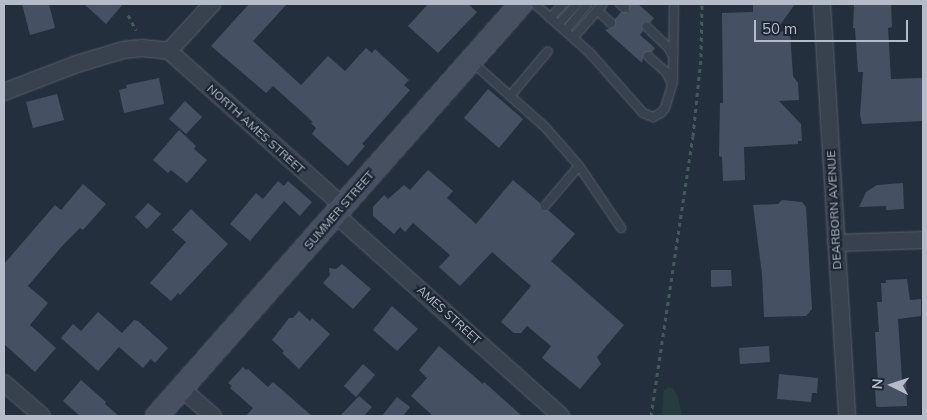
<!DOCTYPE html>
<style>
body{margin:0}
#map{position:relative;width:927px;height:420px;overflow:hidden;background:#242f3e;font-family:Mulish,sans-serif}
div>[style]{position:absolute}
.green>*{inset:0;background:#263c3f}
.building>*{inset:0;background:#455162}
.path>*{height:3px;margin-top:-1.5px;transform-origin:0;background:repeating-linear-gradient(90deg,#44595c 0 4px,transparent 0 8px)}
.roads{filter:drop-shadow(0 0 1px #565f6c) drop-shadow(0 0 1px #565f6c)}
.lane>*{height:8px;margin:-4px;padding:0 4px;transform-origin:4px;border-radius:4px;background:#38414e}
.street>*{height:16px;margin:-8px;padding:0 8px;transform-origin:8px;border-radius:8px;background:#38414e}
.secondary>*{height:22px;margin:-11px;padding:0 11px;transform-origin:11px;border-radius:11px;background:#465061}
span{translate:-50% -50%;white-space:nowrap;text-align:center;line-height:1.15;-webkit-text-stroke:4.5px #1d2633;paint-order:stroke}
.street-label{font-size:12px;color:#b4bcc9}
.frame{position:absolute;inset:0;border:5px solid #b4bcc9;pointer-events:none}
.north{position:absolute;left:867px;top:360px;width:50px;height:50px;-webkit-text-stroke:4px #1d2633;paint-order:stroke;rotate:274deg;font-size:14px;font-weight:700;line-height:20px;text-align:center;color:#b4bcc9}
.north::after{content:'';display:block;margin:auto;width:18px;height:22px;background:#b4bcc9;clip-path:polygon(50% 0,100% 100%,50% 72%,0 100%)}
.scale{position:absolute;left:754px;top:20px;width:154px;height:22px;box-sizing:border-box;border:2px solid #b4bcc9;border-top:0;padding-left:6px;font-size:15px;line-height:18px;white-space:nowrap;color:#b4bcc9;-webkit-text-stroke:4px #1d2633;paint-order:stroke}
</style>
<div id="map">
<div class="green">
<i style="clip-path:polygon(669px 387px,673px 389px,678px 397px,682px 416px,662px 416px,664px 390px)"></i>
</div>
<div class="building">
<i style="clip-path:polygon(22px 4px,49px 4px,55px 28px,30px 35px)"></i>
<i style="clip-path:polygon(84px 4px,123px 4px,106px 24px)"></i>
<i style="clip-path:polygon(249px 4px,287px 4px,253px 41px,301px 85px,328px 56px,345px 71px,366px 48px,372px 53px,375px 49px,409px 80px,404px 85px,410px 90px,362px 144px,365px 146px,348px 166px,312px 134px,316px 128px,311px 123px,313px 122px,273px 86px,266px 93px,211px 46px)"></i>
<i style="clip-path:polygon(428px 4px,468px 4px,477px 12px,438px 53px,408px 26px)"></i>
<i style="clip-path:polygon(629px 4px,638px 4px,654px 18px,650px 23px,645px 22px,642px 25px,643px 31px,640px 35px,655px 48px,652px 52px,644px 53px,642px 63px,605px 30px,615px 26px,615px 19px,621px 12px,629px 12px)"></i>
<i style="clip-path:polygon(753px 4px,795px 4px,775px 32px,790px 31px,793px 76px,798px 83px,799px 100px,779px 101px,801px 124px,802px 141px,798px 141px,798px 144px,744px 147px,745px 180px,723px 181px,722px 157px,719px 156px,720px 103px,723px 103px,722px 13px,753px 12px)"></i>
<i style="clip-path:polygon(854px 4px,891px 4px,892px 27px,888px 28px,891px 79px,923px 78px,923px 121px,862px 124px,860px 115px,863px 72px,858px 72px,855px 28px,853px 28px)"></i>
<i style="clip-path:polygon(159px 78px,164px 104px,124px 113px,119px 90px,127px 88px,126px 85px)"></i>
<i style="clip-path:polygon(488px 89px,523px 119px,499px 148px,464px 118px)"></i>
<i style="clip-path:polygon(57px 94px,64px 120px,33px 128px,26px 102px)"></i>
<i style="clip-path:polygon(185px 101px,202px 117px,186px 134px,169px 119px)"></i>
<i style="clip-path:polygon(179px 130px,196px 146px,194px 149px,207px 160px,187px 183px,171px 170px,168px 173px,153px 160px)"></i>
<i style="clip-path:polygon(428px 170px,453px 191px,447px 198px,476px 224px,513px 180px,540px 203px,541px 210px,548px 210px,575px 234px,551px 261px,624px 325px,597px 357px,601px 364px,580px 389px,542px 358px,551px 346px,527px 326px,521px 333px,514px 333px,501px 322px,531px 286px,492px 252px,460px 286px,439px 267px,450px 255px,413px 223px,405px 232px,400px 227px,394px 234px,373px 216px,373px 207px,384px 195px,388px 199px,404px 185px,410px 190px)"></i>
<i style="clip-path:polygon(278px 181px,284px 186px,288px 181px,312px 202px,300px 216px,284px 201px,250px 241px,230px 224px,256px 193px,263px 199px)"></i>
<i style="clip-path:polygon(903px 183px,904px 209px,886px 210px,886px 206px,859px 207px,866px 192px,877px 185px)"></i>
<i style="clip-path:polygon(83px 184px,106px 204px,83px 230px,80px 228px,63px 245px,28px 286px,48px 303px,30px 325px,56px 348px,35px 372px,4px 344px,4px 264px,55px 205px,61px 210px)"></i>
<i style="clip-path:polygon(782px 200px,802px 202px,806px 207px,812px 309px,806px 316px,764px 317px,762px 274px,753px 205px,778px 204px)"></i>
<i style="clip-path:polygon(148px 203px,161px 214px,147px 229px,135px 217px)"></i>
<i style="clip-path:polygon(191px 209px,228px 244px,180px 295px,178px 293px,171px 301px,150px 283px,186px 242px,172px 230px)"></i>
<i style="clip-path:polygon(342px 264px,371px 289px,353px 309px,323px 283px,330px 275px,329px 268px,336px 269px)"></i>
<i style="clip-path:polygon(711px 270px,731px 270px,732px 286px,711px 287px)"></i>
<i style="clip-path:polygon(907px 279px,910px 300px,921px 299px,921px 316px,898px 319px,902px 380px,906px 379px,907px 406px,879px 407px,876px 406px,875px 387px,878px 384px,875px 332px,879px 332px,877px 302px,882px 302px,881px 283px,886px 283px,886px 280px)"></i>
<i style="clip-path:polygon(392px 306px,418px 329px,397px 351px,373px 330px)"></i>
<i style="clip-path:polygon(299px 311px,310px 321px,312px 318px,330px 334px,299px 369px,282px 353px,284px 351px,272px 340px,289px 318px,293px 318px)"></i>
<i style="clip-path:polygon(98px 312px,122px 333px,134px 320px,138px 321px,168px 348px,155px 363px,151px 359px,143px 368px,119px 347px,98px 371px,61px 338px,73px 324px,81px 331px)"></i>
<i style="clip-path:polygon(439px 346px,483px 384px,484px 382px,522px 416px,433px 416px,411px 396px,427px 378px,419px 370px)"></i>
<i style="clip-path:polygon(769px 346px,770px 362px,740px 364px,739px 348px)"></i>
<i style="clip-path:polygon(363px 364px,375px 375px,356px 397px,344px 386px)"></i>
<i style="clip-path:polygon(243px 367px,246px 370px,248px 369px,268px 387px,273px 382px,312px 416px,246px 416px,253px 408px,230px 388px,232px 386px,228px 383px)"></i>
<i style="clip-path:polygon(779px 374px,818px 378px,817px 393px,812px 393px,811px 402px,777px 399px)"></i>
<i style="clip-path:polygon(81px 380px,106px 402px,105px 404px,119px 416px,80px 416px,63px 401px)"></i>
<i style="clip-path:polygon(359px 396px,372px 407px,364px 416px,340px 416px)"></i>
<i style="clip-path:polygon(397px 397px,410px 407px,403px 416px,382px 416px)"></i>
</div>
<div class="path">
<i style="left:128px;top:15px;width:17px;rotate:62deg"></i>
<i style="left:651px;top:416px;width:283px;rotate:-81.5deg"></i>
<i style="left:693px;top:136px;width:79px;rotate:-84.2deg"></i>
<i style="left:701px;top:57px;width:53px;rotate:-88.9deg"></i>
</div>
<div class="roads">
<div class="lane">
<i style="left:535px;top:4px;width:74px;rotate:41.7deg"></i>
<i style="left:590px;top:53px;width:80px;rotate:48.5deg"></i>
<i style="left:643px;top:113px;width:11px;rotate:22deg"></i>
<i style="left:653px;top:117px;width:9px;rotate:-27deg"></i>
<i style="left:661px;top:113px;width:6px;rotate:-51deg"></i>
<i style="left:665px;top:108px;width:28px;rotate:-73deg"></i>
<i style="left:673px;top:81px;width:77px;rotate:-89.3deg"></i>
<i style="left:620px;top:4px;width:6px;rotate:39deg"></i>
<i style="left:597px;top:10px;width:19px;rotate:43deg"></i>
<i style="left:550px;top:18px;width:19px;rotate:-47deg"></i>
<i style="left:558px;top:25px;width:28px;rotate:-48deg"></i>
<i style="left:647px;top:27px;width:29px;rotate:44deg"></i>
<i style="left:668px;top:47px;width:10px;rotate:61deg"></i>
<i style="left:565px;top:31px;width:35px;rotate:-50deg"></i>
<i style="left:573px;top:38px;width:45px;rotate:-48.6deg"></i>
<i style="left:648px;top:56px;width:24px;rotate:42deg"></i>
<i style="left:666px;top:72px;width:13px;rotate:63deg"></i>
<i style="left:472px;top:62px;width:99px;rotate:41.7deg"></i>
<i style="left:546px;top:128px;width:50px;rotate:49deg"></i>
<i style="left:579px;top:166px;width:75px;rotate:55.9deg"></i>
<i style="left:511px;top:95px;width:57px;rotate:-49.9deg"></i>
<i style="left:545px;top:206px;width:52px;rotate:-49.6deg"></i>
</div>
<div class="street">
<i style="left:822px;top:4px;width:413px;rotate:86.5deg"></i>
<i style="left:169px;top:51px;width:64px;rotate:-47.5deg"></i>
<i style="left:4px;top:92px;width:78px;rotate:-21deg"></i>
<i style="left:77px;top:64px;width:48px;rotate:-16.9deg"></i>
<i style="left:123px;top:50px;width:19px;rotate:-6deg"></i>
<i style="left:142px;top:48px;width:27px;rotate:6deg"></i>
<i style="left:169px;top:51px;width:233px;rotate:41.7deg"></i>
<i style="left:335px;top:214px;width:303px;rotate:41.8deg"></i>
<i style="left:836px;top:243px;width:87px;rotate:-2deg"></i>
<i style="left:4px;top:383px;width:50px;rotate:41deg"></i>
<i style="left:182px;top:389px;width:41px;rotate:41.1deg"></i>
</div>
<div class="secondary">
<i style="left:157px;top:416px;width:550px;rotate:-48.54deg"></i>
</div>
</div>
<div class="street-label">
<span style="left:256px;top:129px;rotate:42deg">NORTH AMES STREET</span>
<span style="left:339px;top:210px;rotate:-49deg">SUMMER STREET</span>
<span style="left:834px;top:210px;rotate:-93deg">DEARBORN AVENUE</span>
<span style="left:449px;top:315px;rotate:42deg">AMES STREET</span>
</div>
<div class="frame"></div>
<div class="north">N</div>
<div class="scale">50 m</div>
</div>
